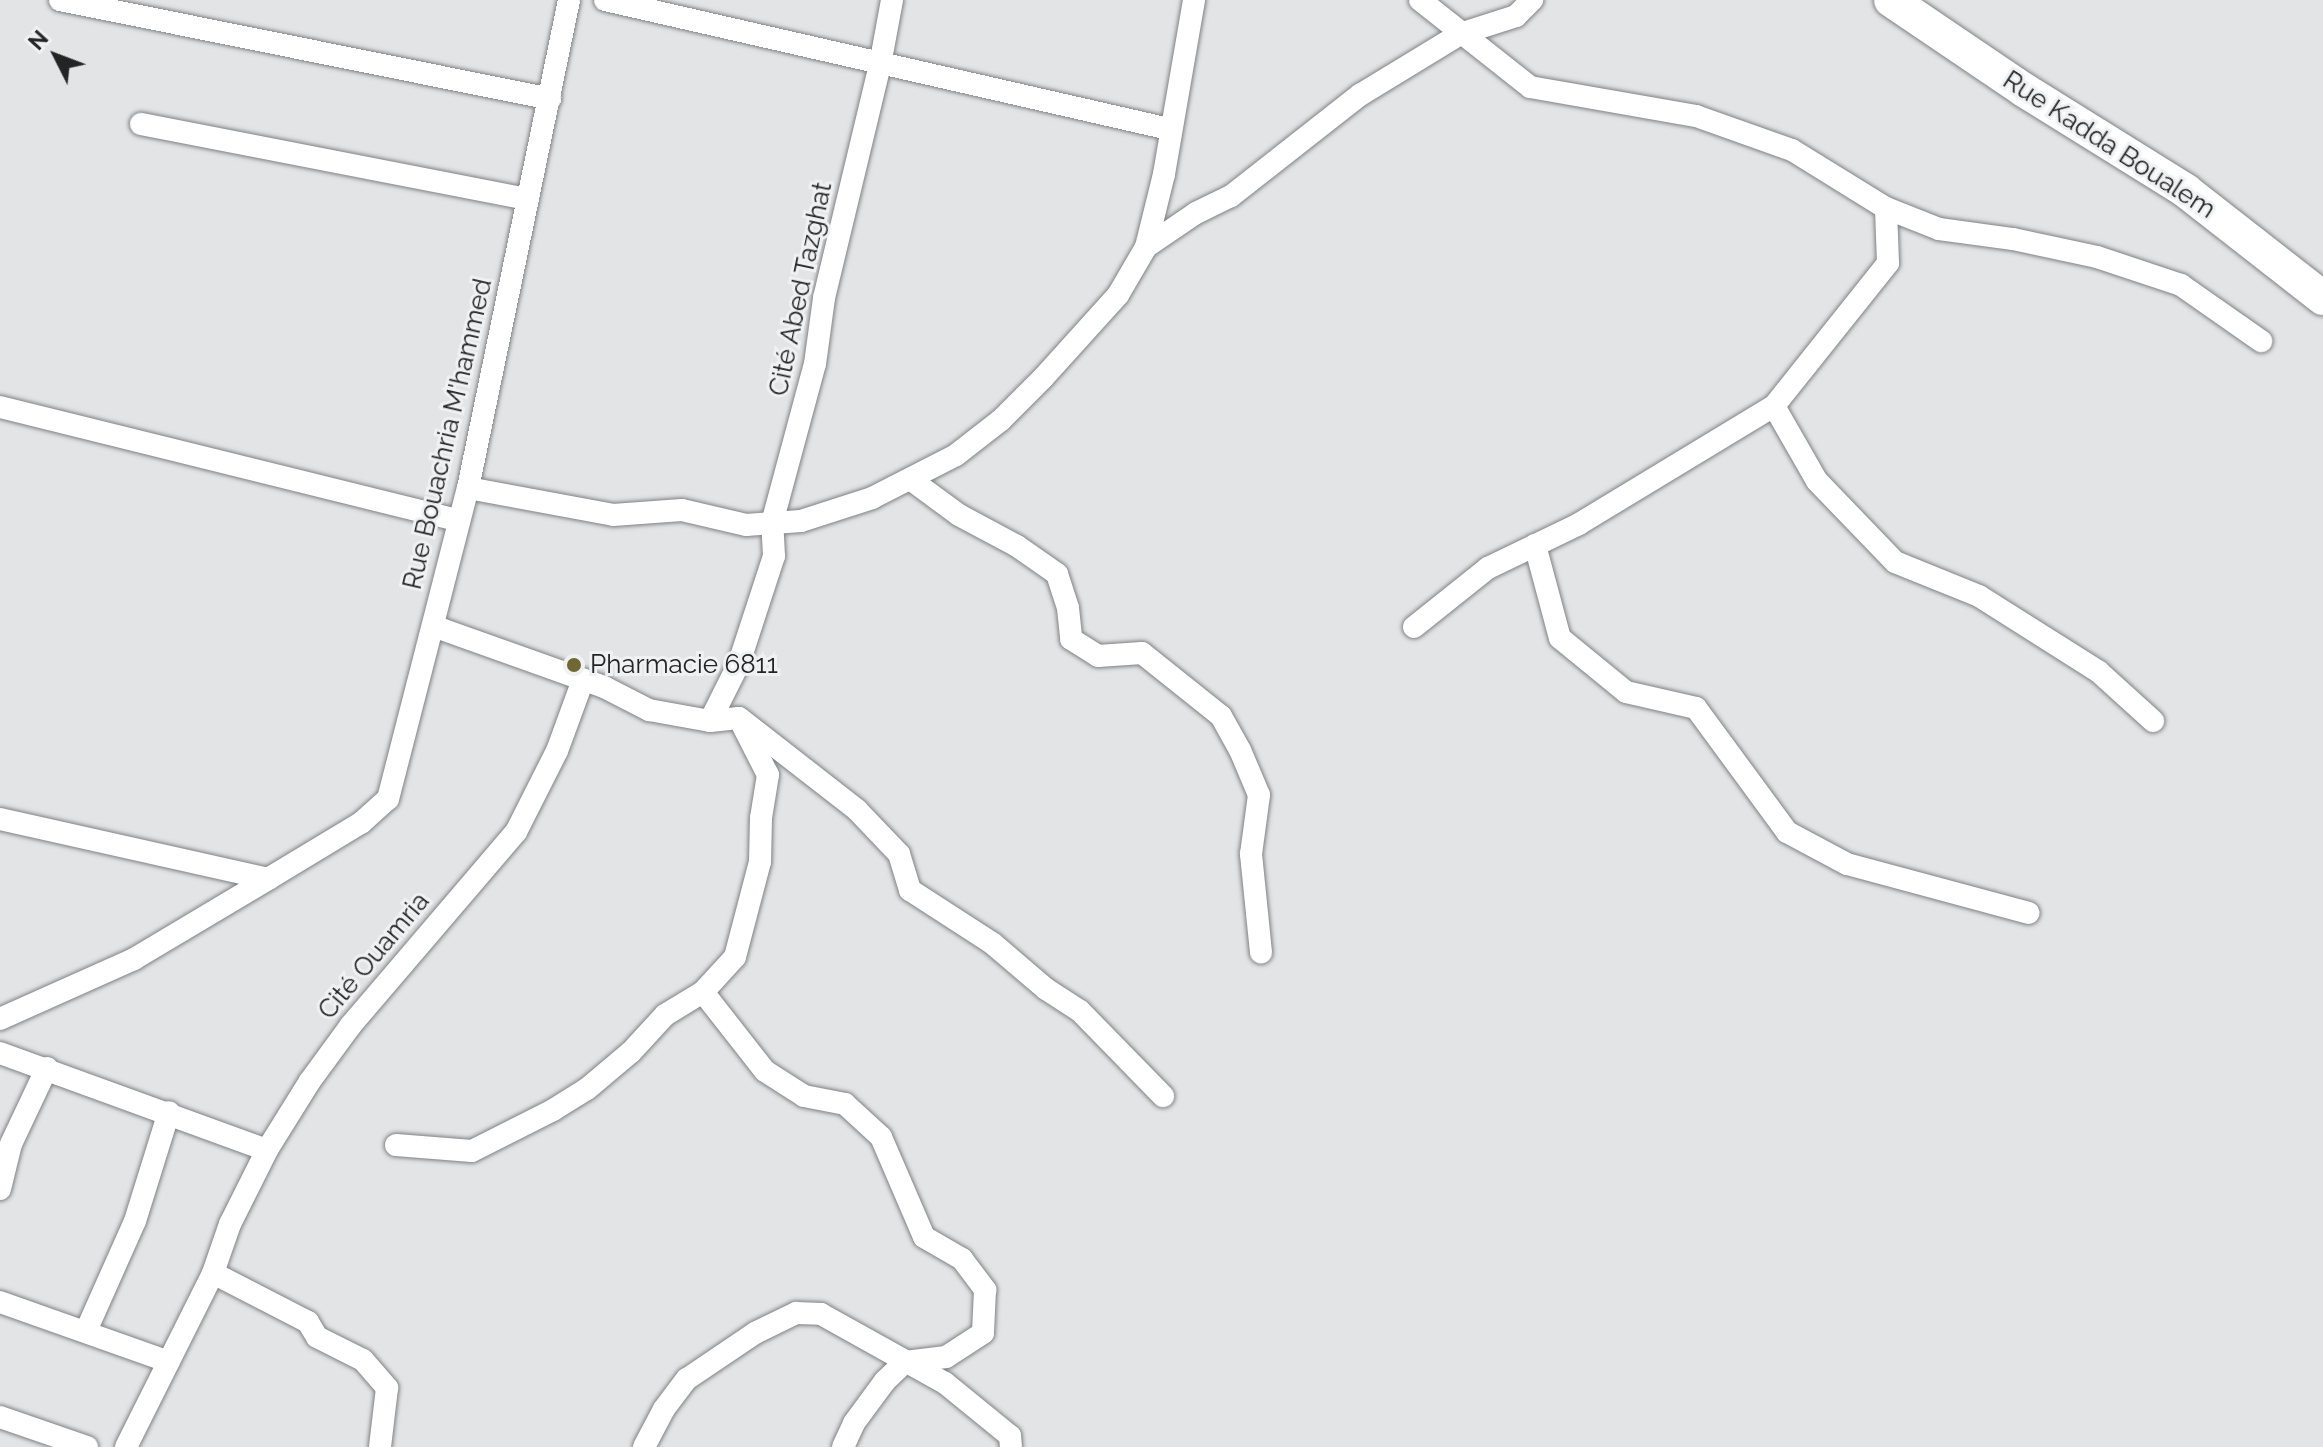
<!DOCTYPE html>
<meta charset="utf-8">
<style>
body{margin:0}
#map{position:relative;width:2323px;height:1447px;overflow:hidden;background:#e2e4e6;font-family:Raleway,sans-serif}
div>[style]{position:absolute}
.roads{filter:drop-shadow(0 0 2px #808284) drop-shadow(0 0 2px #808284)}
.street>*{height:22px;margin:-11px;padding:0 11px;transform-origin:11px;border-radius:11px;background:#fff}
.primary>*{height:34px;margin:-17px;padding:0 17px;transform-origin:17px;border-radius:17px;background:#fff}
.dots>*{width:22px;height:22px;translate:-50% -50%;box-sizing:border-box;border:4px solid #eff1f3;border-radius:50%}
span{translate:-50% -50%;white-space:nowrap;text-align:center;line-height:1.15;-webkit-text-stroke:6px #eff1f3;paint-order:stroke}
.street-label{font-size:26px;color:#242425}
.poi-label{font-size:26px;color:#242425}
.left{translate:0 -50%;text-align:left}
.north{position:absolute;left:16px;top:16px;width:80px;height:80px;-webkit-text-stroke:6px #eff1f3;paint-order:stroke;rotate:312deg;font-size:22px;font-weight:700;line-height:32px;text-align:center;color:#242425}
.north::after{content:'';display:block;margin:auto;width:28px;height:36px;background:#242425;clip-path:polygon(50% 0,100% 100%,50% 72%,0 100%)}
</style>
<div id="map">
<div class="roads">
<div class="street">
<i style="left:60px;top:0;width:500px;rotate:11.4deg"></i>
<i style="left:605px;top:0;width:579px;rotate:12.88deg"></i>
<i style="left:1420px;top:0;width:140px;rotate:38.3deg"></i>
<i style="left:1530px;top:87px;width:169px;rotate:9.9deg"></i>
<i style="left:1696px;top:116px;width:102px;rotate:19.5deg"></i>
<i style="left:1792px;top:150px;width:110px;rotate:31.7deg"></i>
<i style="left:1886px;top:208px;width:57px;rotate:21.6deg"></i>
<i style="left:1939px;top:229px;width:75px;rotate:7.7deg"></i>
<i style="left:2013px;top:239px;width:86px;rotate:12.1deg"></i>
<i style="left:2097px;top:257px;width:89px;rotate:18.4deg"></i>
<i style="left:2181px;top:285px;width:98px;rotate:35deg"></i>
<i style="left:141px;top:124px;width:394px;rotate:11deg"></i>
<i style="left:1146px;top:247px;width:60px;rotate:-34.2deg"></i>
<i style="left:1196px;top:213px;width:39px;rotate:-26deg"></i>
<i style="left:1231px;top:196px;width:164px;rotate:-38.1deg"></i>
<i style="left:1360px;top:95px;width:117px;rotate:-31.4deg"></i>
<i style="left:1460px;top:34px;width:59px;rotate:-17.8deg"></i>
<i style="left:1516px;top:16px;width:23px;rotate:-45deg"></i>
<i style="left:1774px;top:406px;width:86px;rotate:60.2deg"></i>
<i style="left:1817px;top:481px;width:112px;rotate:46.1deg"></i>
<i style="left:1895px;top:562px;width:91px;rotate:22deg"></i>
<i style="left:1979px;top:596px;width:142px;rotate:32.3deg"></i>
<i style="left:2099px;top:672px;width:73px;rotate:42.2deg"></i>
<i style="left:0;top:407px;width:471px;rotate:13.9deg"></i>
<i style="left:910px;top:479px;width:61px;rotate:36.3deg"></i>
<i style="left:959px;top:515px;width:66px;rotate:28.1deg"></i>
<i style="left:1017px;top:546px;width:49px;rotate:35deg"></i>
<i style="left:1057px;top:574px;width:36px;rotate:72deg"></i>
<i style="left:1068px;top:608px;width:31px;rotate:84deg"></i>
<i style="left:1071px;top:639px;width:32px;rotate:32deg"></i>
<i style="left:1098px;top:656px;width:44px;rotate:-3.9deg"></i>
<i style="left:1142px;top:653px;width:101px;rotate:38.6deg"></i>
<i style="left:1221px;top:716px;width:39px;rotate:61deg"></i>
<i style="left:1240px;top:750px;width:49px;rotate:67.1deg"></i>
<i style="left:1259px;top:795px;width:60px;rotate:97.7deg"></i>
<i style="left:1251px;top:854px;width:99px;rotate:84.2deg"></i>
<i style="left:468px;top:488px;width:147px;rotate:10.5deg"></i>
<i style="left:613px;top:515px;width:69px;rotate:-4.1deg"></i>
<i style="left:682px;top:510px;width:66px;rotate:13.2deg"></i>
<i style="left:746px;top:525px;width:55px;rotate:-4.2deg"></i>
<i style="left:801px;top:521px;width:75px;rotate:-17.9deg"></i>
<i style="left:872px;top:498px;width:94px;rotate:-27.1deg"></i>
<i style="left:956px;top:455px;width:57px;rotate:-37.9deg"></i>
<i style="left:1001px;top:420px;width:59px;rotate:-45deg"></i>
<i style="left:1043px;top:378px;width:112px;rotate:-47.9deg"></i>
<i style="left:1118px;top:295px;width:56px;rotate:-59.7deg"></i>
<i style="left:1146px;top:247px;width:75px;rotate:-76.1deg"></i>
<i style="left:1164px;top:174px;width:177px;rotate:-80.2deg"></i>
<i style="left:1535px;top:545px;width:96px;rotate:75deg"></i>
<i style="left:1560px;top:638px;width:85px;rotate:39.3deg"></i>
<i style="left:1626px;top:692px;width:72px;rotate:12.9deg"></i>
<i style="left:1696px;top:708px;width:154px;rotate:53.7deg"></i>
<i style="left:1787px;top:832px;width:68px;rotate:28.1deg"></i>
<i style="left:1847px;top:864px;width:188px;rotate:15.1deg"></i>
<i style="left:433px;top:626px;width:182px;rotate:19.6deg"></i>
<i style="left:604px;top:687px;width:51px;rotate:27.1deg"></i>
<i style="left:649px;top:710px;width:62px;rotate:10.2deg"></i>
<i style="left:710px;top:721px;width:29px;rotate:-6deg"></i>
<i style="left:739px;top:718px;width:150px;rotate:37.9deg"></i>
<i style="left:857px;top:810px;width:61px;rotate:46.3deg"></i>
<i style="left:899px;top:854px;width:38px;rotate:73deg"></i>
<i style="left:910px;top:890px;width:98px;rotate:32.9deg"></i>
<i style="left:992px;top:943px;width:71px;rotate:40.4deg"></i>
<i style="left:1046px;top:989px;width:40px;rotate:32.9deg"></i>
<i style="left:1080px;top:1011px;width:119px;rotate:45.7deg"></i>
<i style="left:1414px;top:627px;width:95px;rotate:-38.6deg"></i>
<i style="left:1488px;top:568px;width:101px;rotate:-25.8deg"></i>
<i style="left:1579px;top:524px;width:228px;rotate:-31.2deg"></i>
<i style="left:1774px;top:406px;width:183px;rotate:-51.4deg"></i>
<i style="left:1888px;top:263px;width:55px;rotate:-92.1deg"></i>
<i style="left:710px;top:721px;width:65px;rotate:-63.4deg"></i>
<i style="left:739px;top:663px;width:113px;rotate:-71.9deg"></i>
<i style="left:774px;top:556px;width:33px;rotate:-93deg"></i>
<i style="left:772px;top:523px;width:165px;rotate:-74.9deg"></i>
<i style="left:815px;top:364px;width:67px;rotate:-82.2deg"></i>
<i style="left:824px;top:298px;width:240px;rotate:-76.5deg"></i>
<i style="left:880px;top:65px;width:66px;rotate:-79.5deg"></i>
<i style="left:0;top:819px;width:275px;rotate:12.6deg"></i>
<i style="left:268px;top:879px;width:109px;rotate:-31.1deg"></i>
<i style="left:361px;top:823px;width:36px;rotate:-42deg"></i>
<i style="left:388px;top:799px;width:321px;rotate:-75.6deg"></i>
<i style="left:468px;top:488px;width:498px;rotate:-78.3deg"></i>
<i style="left:703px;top:992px;width:100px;rotate:51.9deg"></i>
<i style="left:765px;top:1071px;width:46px;rotate:32.7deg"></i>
<i style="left:804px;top:1096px;width:42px;rotate:11deg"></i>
<i style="left:845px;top:1104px;width:49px;rotate:42.5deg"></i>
<i style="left:881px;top:1137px;width:109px;rotate:66.7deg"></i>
<i style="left:924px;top:1237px;width:44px;rotate:30.1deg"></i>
<i style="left:962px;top:1259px;width:39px;rotate:53deg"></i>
<i style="left:985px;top:1290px;width:43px;rotate:92.7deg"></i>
<i style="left:983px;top:1333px;width:44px;rotate:147deg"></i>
<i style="left:946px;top:1357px;width:41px;rotate:173deg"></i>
<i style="left:0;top:1019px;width:147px;rotate:-24.1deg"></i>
<i style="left:134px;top:959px;width:156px;rotate:-30.8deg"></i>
<i style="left:0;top:1053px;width:284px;rotate:20deg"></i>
<i style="left:396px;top:1145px;width:76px;rotate:4.5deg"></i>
<i style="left:472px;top:1151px;width:91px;rotate:-26.8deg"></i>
<i style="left:553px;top:1110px;width:40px;rotate:-32deg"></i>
<i style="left:587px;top:1089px;width:57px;rotate:-40.1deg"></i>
<i style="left:631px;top:1052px;width:50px;rotate:-47.4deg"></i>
<i style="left:665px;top:1015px;width:44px;rotate:-31.2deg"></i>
<i style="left:703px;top:992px;width:47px;rotate:-47.6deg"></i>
<i style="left:735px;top:957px;width:98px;rotate:-75.3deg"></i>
<i style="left:760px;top:862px;width:44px;rotate:-88.7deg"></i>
<i style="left:761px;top:818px;width:44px;rotate:-80.8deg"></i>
<i style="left:768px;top:775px;width:55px;rotate:-117deg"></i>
<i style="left:0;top:1189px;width:46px;rotate:-76.3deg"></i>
<i style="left:11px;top:1144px;width:84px;rotate:-64.7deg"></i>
<i style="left:213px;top:1273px;width:107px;rotate:27.3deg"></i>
<i style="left:308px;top:1322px;width:17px;rotate:59deg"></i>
<i style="left:317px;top:1337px;width:51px;rotate:26.6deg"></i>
<i style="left:363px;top:1360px;width:37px;rotate:49deg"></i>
<i style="left:387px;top:1388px;width:59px;rotate:96.8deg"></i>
<i style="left:0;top:1302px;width:179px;rotate:19.5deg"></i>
<i style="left:86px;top:1331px;width:120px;rotate:-66deg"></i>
<i style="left:135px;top:1221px;width:114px;rotate:-72.7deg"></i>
<i style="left:0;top:1417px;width:92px;rotate:19deg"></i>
<i style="left:126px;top:1447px;width:195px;rotate:-63.4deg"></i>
<i style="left:213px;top:1273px;width:52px;rotate:-70.9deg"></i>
<i style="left:230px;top:1224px;width:83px;rotate:-63.4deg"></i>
<i style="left:267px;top:1150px;width:81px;rotate:-58.1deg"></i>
<i style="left:310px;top:1081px;width:69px;rotate:-53.8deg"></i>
<i style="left:351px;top:1025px;width:254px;rotate:-49.5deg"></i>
<i style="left:516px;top:832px;width:91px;rotate:-63.2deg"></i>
<i style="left:557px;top:751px;width:76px;rotate:-69.9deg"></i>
<i style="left:644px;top:1447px;width:43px;rotate:-62.2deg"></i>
<i style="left:664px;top:1409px;width:38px;rotate:-53deg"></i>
<i style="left:687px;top:1379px;width:82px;rotate:-34.1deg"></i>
<i style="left:755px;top:1333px;width:46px;rotate:-26deg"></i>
<i style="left:796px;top:1313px;width:25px;rotate:2deg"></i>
<i style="left:821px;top:1314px;width:142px;rotate:29.1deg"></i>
<i style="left:945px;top:1383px;width:84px;rotate:39.2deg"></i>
<i style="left:1010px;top:1436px;width:11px;rotate:85deg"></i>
<i style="left:843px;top:1447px;width:26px;rotate:-65deg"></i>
<i style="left:854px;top:1423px;width:52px;rotate:-53.6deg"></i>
<i style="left:885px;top:1381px;width:28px;rotate:-44deg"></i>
</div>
<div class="primary">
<i style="left:1891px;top:0;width:161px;rotate:34.1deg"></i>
<i style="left:2024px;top:90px;width:191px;rotate:31.9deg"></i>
<i style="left:2186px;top:191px;width:174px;rotate:38deg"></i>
</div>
</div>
<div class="dots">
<i style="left:574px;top:665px;background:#716734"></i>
</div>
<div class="street-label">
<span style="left:2109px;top:145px;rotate:33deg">Rue Kadda Boualem</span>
<span style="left:801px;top:289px;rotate:-78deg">Cité Abed Tazghat</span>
<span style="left:448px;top:434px;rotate:-77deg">Rue Bouachria M'hammed</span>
<span style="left:374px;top:956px;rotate:-50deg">Cité Ouamria</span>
</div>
<div class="poi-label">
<span class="left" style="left:590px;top:665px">Pharmacie 6811</span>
</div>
<div class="north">N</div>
</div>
